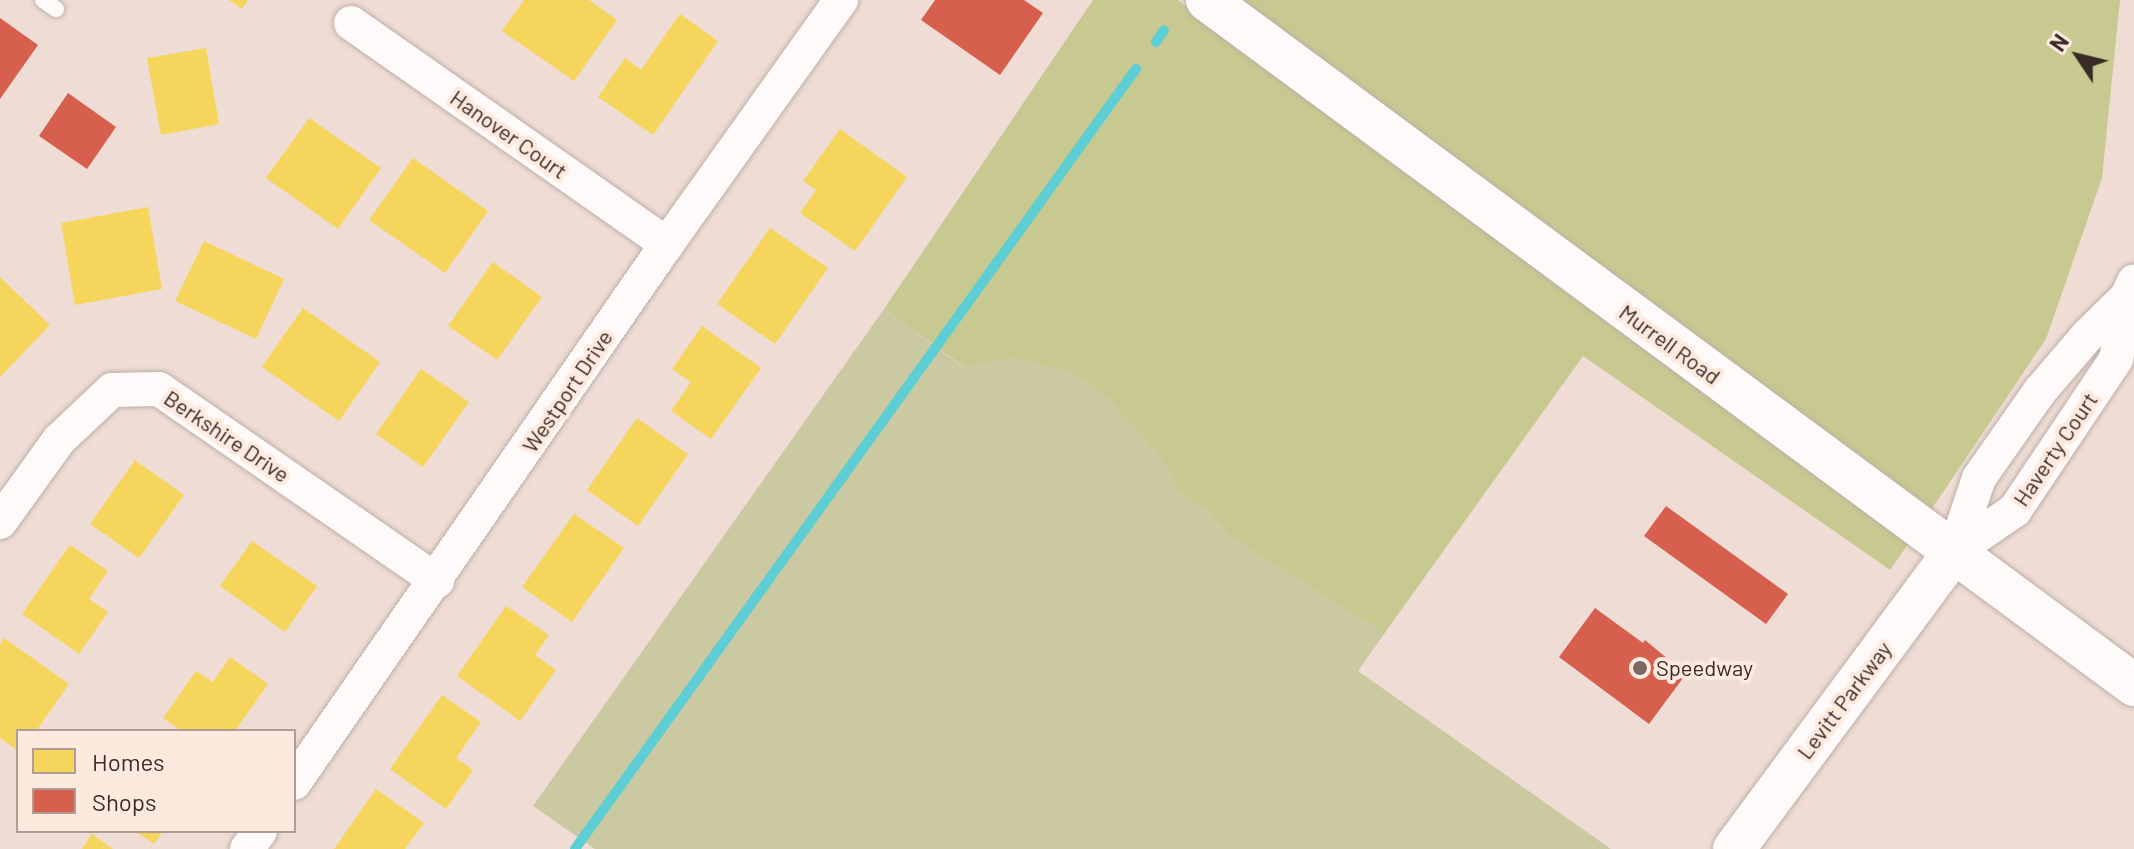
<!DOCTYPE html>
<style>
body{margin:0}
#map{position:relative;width:2134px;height:849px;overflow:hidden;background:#efdcd4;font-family:Barlow,sans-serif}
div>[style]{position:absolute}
.green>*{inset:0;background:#cac9a1}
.forest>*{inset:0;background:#c8c990}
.homes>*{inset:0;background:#f6d55c}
.shops>*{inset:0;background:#d6604d}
.stream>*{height:10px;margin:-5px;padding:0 5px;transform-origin:5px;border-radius:5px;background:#5cced4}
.roads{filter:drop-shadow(0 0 2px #bcaea7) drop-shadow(0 0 2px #bcaea7)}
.service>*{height:16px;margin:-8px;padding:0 8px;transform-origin:8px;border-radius:8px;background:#fdfaf9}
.minor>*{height:34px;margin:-17px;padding:0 17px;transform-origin:17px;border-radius:17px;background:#fdfaf9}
.tertiary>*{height:42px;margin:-21px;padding:0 21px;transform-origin:21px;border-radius:21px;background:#fdfaf9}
.dots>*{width:22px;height:22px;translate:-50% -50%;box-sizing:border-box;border:4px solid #fee9df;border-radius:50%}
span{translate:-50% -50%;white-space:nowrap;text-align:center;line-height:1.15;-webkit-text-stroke:8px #fee9df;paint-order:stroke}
.street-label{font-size:22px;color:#392b25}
.poi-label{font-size:22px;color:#392b25}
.left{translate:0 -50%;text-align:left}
.legend{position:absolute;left:16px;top:729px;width:280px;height:104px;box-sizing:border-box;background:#fee9df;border:2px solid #af9d95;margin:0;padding:10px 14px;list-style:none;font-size:24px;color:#392b25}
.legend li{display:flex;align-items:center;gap:16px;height:40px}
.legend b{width:40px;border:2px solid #af9d95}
.north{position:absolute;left:2038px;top:16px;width:80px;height:80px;-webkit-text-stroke:6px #fee9df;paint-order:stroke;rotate:305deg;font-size:22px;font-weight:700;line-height:32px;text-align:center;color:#392b25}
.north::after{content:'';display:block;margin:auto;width:28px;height:36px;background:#392b25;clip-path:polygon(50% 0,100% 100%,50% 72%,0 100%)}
</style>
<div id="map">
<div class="green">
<i style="clip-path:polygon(884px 309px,963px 367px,1014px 358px,1074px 374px,1109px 399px,1167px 466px,1177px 490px,1207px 511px,1232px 538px,1384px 634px,1358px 671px,1611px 849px,595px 849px,533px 806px)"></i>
</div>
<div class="forest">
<i style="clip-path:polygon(1093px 0,1178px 0,1910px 541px,1890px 570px,1583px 356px,1384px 634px,1232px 538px,1207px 511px,1177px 490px,1167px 466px,1109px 399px,1074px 374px,1014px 358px,964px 367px,884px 309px)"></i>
<i style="clip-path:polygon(1235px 0,2120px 0,2102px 178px,2046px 339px,1929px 513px)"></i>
</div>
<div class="homes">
<i style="clip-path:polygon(229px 0,248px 0,242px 9px)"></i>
<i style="clip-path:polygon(524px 0,589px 0,617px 20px,574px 81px,502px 31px)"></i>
<i style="clip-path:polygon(680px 14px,718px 41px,653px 135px,598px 97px,625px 58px,641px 70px)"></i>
<i style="clip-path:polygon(206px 48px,219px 124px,161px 135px,147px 58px)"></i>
<i style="clip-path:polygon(309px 118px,381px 168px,338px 229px,266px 178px)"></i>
<i style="clip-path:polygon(840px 129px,907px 177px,855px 251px,800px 213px,816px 190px,803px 181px)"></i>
<i style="clip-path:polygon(413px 158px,488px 211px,445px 273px,369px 220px)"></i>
<i style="clip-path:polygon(148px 207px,162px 289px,75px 305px,61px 223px)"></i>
<i style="clip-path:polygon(770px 228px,828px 268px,775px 344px,717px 304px)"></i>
<i style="clip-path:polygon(204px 241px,284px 279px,256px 339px,175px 301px)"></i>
<i style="clip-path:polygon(493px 262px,542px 297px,497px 360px,448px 326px)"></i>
<i style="clip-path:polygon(0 277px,50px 325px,0 377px)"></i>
<i style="clip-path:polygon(303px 308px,380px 362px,339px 421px,262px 367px)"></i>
<i style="clip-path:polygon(702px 326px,761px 368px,711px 439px,671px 411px,691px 382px,672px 369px)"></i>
<i style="clip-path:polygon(421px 369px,469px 402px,423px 467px,376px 434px)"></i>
<i style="clip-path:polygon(637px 418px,688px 454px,638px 526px,587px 490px)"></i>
<i style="clip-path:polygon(135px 460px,184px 495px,139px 558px,90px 524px)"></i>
<i style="clip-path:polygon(574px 514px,624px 548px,572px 622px,522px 587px)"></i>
<i style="clip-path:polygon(252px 541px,317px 586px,285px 632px,220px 586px)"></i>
<i style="clip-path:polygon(70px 545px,108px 571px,89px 599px,108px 612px,79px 654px,22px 614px)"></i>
<i style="clip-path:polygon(506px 606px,549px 635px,535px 655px,556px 670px,520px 721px,457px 676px)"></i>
<i style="clip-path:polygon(4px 638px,69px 684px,36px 731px,18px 731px,18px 751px,0 738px,0 645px)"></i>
<i style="clip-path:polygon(230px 657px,268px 684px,235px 731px,182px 731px,163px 718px,196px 671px,213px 682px)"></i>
<i style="clip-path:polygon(442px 695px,481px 722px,456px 758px,473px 770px,446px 809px,390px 769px)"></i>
<i style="clip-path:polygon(376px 789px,424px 823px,405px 849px,334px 849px)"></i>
<i style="clip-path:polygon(135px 831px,163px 831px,154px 844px)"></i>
<i style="clip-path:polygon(92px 834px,113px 849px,82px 849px)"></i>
</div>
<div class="shops">
<i style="clip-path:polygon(935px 0,1024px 0,1043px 13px,1000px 75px,921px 20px)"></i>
<i style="clip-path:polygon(0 18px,38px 45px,0 99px)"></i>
<i style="clip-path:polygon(68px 93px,116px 127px,87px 169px,39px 136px)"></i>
<i style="clip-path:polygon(1666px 506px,1788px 594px,1766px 624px,1644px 536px)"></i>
<i style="clip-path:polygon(1595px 608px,1643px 643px,1645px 640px,1686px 674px,1649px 724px,1559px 657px)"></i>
</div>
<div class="stream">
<i style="left:1156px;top:42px;width:14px;rotate:-56deg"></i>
<i style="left:575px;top:849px;width:961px;rotate:-54.28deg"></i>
</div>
<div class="roads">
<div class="service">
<i style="left:43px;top:0;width:16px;rotate:35deg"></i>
</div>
<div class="minor">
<i style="left:351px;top:23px;width:386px;rotate:35deg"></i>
<i style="left:0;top:522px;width:101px;rotate:-54.3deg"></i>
<i style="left:59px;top:440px;width:73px;rotate:-43.3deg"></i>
<i style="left:112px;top:390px;width:47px;rotate:-1.2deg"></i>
<i style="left:159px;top:389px;width:338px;rotate:34.6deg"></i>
<i style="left:1954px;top:552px;width:74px;rotate:-34.5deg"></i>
<i style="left:2015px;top:510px;width:182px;rotate:-56.2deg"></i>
<i style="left:2116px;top:359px;width:63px;rotate:-79.9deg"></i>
<i style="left:2127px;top:297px;width:17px;rotate:-66deg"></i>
<i style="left:1954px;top:552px;width:78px;rotate:-71.3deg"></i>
<i style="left:1979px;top:478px;width:106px;rotate:-55deg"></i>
<i style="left:2040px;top:391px;width:74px;rotate:-49.4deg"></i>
<i style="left:2088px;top:335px;width:54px;rotate:-44.3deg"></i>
<i style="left:294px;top:783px;width:655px;rotate:-55.32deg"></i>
<i style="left:667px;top:244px;width:300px;rotate:-54.5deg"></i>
<i style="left:247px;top:849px;width:22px;rotate:-54deg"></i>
</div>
<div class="tertiary">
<i style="left:1207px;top:0;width:1153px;rotate:36.46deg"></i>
<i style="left:1734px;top:849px;width:370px;rotate:-53.5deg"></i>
</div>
</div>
<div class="dots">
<i style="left:1640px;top:668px;background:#796962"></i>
</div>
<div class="street-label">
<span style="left:509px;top:134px;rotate:35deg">Hanover Court</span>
<span style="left:1670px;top:344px;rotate:36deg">Murrell Road</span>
<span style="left:567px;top:391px;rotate:-56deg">Westport Drive</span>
<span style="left:227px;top:436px;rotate:34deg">Berkshire Drive</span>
<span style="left:2055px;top:449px;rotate:-56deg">Haverty Court</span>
<span style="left:1844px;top:700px;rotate:-53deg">Levitt Parkway</span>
</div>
<div class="poi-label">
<span class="left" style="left:1656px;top:668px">Speedway</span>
</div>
<ul class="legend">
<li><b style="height:22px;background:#f6d55c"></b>Homes</li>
<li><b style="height:22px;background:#d6604d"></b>Shops</li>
</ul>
<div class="north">N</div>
</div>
